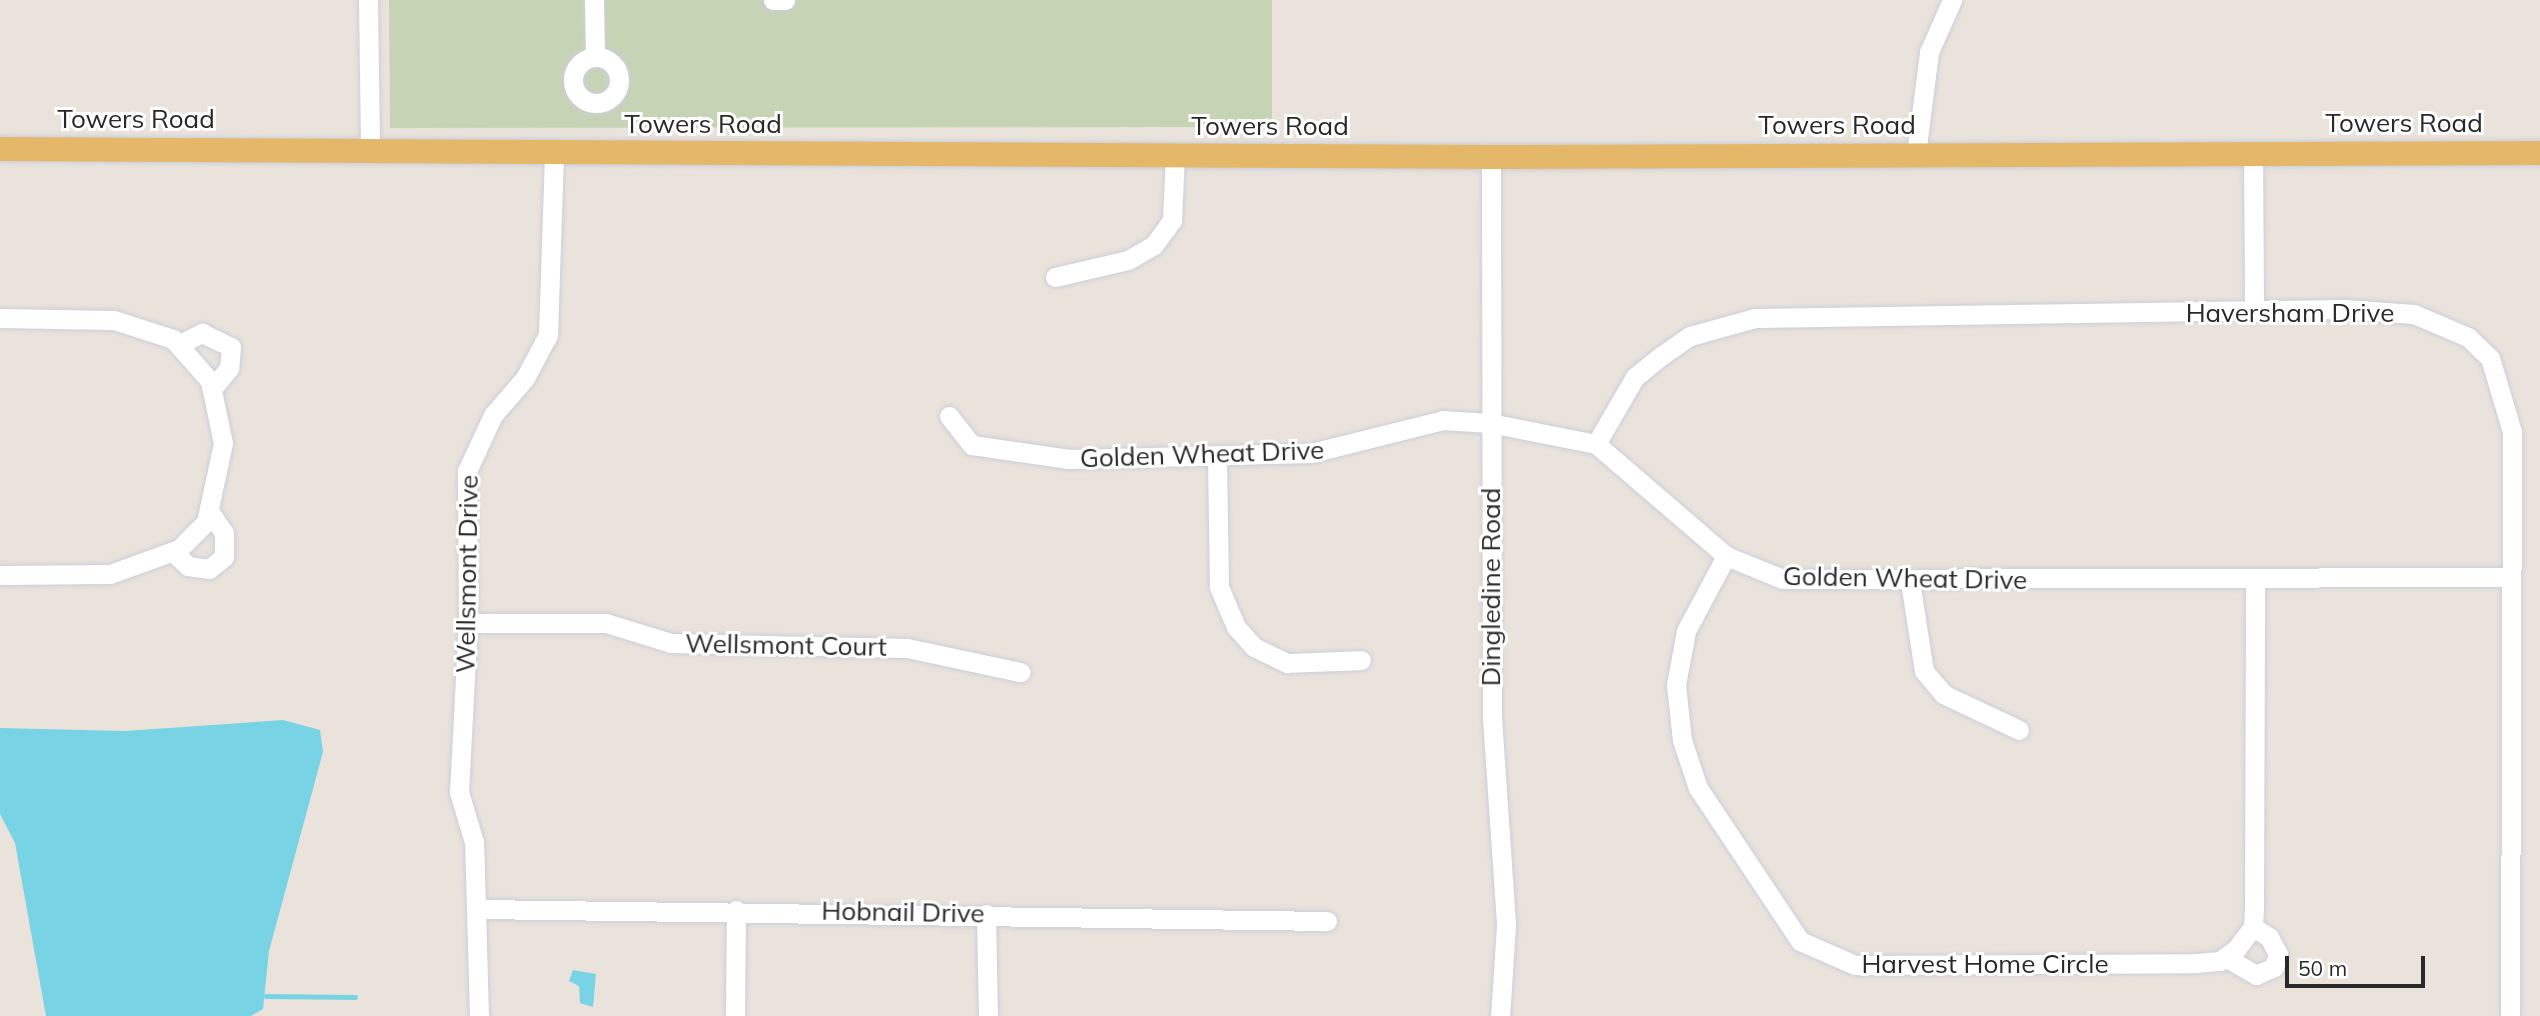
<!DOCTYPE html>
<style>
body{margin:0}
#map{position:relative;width:2540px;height:1016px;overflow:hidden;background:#eae3dc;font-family:Mulish,sans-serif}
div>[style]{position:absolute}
.cemetery>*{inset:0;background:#c7d3b5}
.water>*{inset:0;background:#78d4e4}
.stream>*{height:5px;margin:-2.5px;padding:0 2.5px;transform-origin:2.5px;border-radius:2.5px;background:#78d4e4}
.roads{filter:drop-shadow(0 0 2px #cbcfda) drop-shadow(0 0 2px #cbcfda)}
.minor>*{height:19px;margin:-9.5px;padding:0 9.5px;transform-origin:9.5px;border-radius:9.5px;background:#fff}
.minor>.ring{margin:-9.5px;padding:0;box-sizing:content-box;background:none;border:19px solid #fff;border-radius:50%}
.major>*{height:24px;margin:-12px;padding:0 12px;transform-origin:12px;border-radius:12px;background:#e4b868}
span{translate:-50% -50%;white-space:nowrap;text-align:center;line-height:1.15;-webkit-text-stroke:6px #fff;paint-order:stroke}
.street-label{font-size:26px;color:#292929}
.scale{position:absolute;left:2285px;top:956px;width:140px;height:32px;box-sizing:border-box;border:4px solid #292929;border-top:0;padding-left:9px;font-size:21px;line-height:24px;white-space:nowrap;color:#292929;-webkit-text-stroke:5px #fff;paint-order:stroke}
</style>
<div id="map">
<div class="cemetery">
<i style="clip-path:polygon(389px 0,1272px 0,1272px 127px,390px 128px)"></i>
</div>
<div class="water">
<i style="clip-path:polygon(283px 720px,320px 730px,323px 752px,269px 951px,263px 1009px,251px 1016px,46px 1016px,15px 843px,0 814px,0 728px,125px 731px)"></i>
<i style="clip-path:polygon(573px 970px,596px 974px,593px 1007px,580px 1003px,579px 986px,569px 981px)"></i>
</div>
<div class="stream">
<i style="left:266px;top:996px;width:89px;rotate:0.6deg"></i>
</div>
<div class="roads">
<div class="minor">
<i style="left:368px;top:0;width:149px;rotate:89.2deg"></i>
<i style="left:594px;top:0;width:56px;rotate:89deg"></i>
<i style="left:773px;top:0;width:12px"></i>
<i class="ring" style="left:573px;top:57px;width:27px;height:27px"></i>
<i style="left:1916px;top:154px;width:103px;rotate:-82.7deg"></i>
<i style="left:1929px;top:52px;width:57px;rotate:-66.1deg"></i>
<i style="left:2253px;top:154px;width:157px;rotate:89.6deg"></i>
<i style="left:1491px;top:157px;width:561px;rotate:89.9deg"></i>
<i style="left:1492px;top:718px;width:208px;rotate:86.1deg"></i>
<i style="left:1506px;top:926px;width:90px;rotate:93.8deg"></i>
<i style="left:1055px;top:277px;width:75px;rotate:-13.1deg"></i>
<i style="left:1128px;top:260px;width:30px;rotate:-30deg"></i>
<i style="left:1154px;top:245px;width:31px;rotate:-54deg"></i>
<i style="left:1172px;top:220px;width:65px;rotate:-87.4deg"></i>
<i style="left:0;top:318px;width:114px;rotate:1deg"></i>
<i style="left:114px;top:320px;width:62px;rotate:17.9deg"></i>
<i style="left:173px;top:339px;width:56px;rotate:48.6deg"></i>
<i style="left:210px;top:381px;width:63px;rotate:78.2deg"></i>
<i style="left:223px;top:443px;width:81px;rotate:102.1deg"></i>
<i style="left:206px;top:522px;width:38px;rotate:135deg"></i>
<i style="left:179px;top:549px;width:73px;rotate:160.1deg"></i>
<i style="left:110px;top:574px;width:110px;rotate:179.5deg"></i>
<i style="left:180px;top:344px;width:25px;rotate:-27deg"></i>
<i style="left:202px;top:333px;width:32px;rotate:26deg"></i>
<i style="left:231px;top:347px;width:21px;rotate:95deg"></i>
<i style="left:229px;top:368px;width:27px;rotate:129deg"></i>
<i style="left:949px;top:416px;width:37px;rotate:52deg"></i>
<i style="left:972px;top:445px;width:98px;rotate:8.2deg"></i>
<i style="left:1069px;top:459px;width:242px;rotate:-1.4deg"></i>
<i style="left:1311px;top:453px;width:136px;rotate:-14deg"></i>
<i style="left:1443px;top:420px;width:47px;rotate:3.7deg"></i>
<i style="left:1490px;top:423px;width:108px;rotate:11.2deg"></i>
<i style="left:1596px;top:444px;width:172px;rotate:40.7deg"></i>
<i style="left:1726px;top:556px;width:61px;rotate:22deg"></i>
<i style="left:1783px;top:579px;width:727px;rotate:-0.16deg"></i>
<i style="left:1596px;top:444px;width:78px;rotate:-59.8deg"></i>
<i style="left:1635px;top:377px;width:33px;rotate:-39deg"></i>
<i style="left:1661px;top:356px;width:35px;rotate:-35deg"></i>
<i style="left:1690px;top:336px;width:67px;rotate:-15.5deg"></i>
<i style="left:1755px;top:318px;width:589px;rotate:-0.88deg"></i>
<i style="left:2344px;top:309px;width:70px;rotate:4.1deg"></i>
<i style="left:2414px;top:314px;width:59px;rotate:23.1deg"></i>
<i style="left:2468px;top:337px;width:30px;rotate:44deg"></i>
<i style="left:2490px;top:358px;width:77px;rotate:73.4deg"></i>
<i style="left:2512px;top:432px;width:584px;rotate:90.2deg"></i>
<i style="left:1217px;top:458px;width:129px;rotate:89.1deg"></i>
<i style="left:1219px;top:587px;width:43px;rotate:67deg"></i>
<i style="left:1236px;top:627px;width:27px;rotate:48deg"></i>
<i style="left:1254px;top:647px;width:37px;rotate:26deg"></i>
<i style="left:1287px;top:663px;width:74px;rotate:-2.3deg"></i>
<i style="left:173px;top:552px;width:21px;rotate:43deg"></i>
<i style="left:188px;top:566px;width:21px;rotate:8deg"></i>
<i style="left:209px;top:569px;width:19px;rotate:-39deg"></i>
<i style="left:224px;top:557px;width:24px;rotate:-90deg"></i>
<i style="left:224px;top:533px;width:25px;rotate:-124deg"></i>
<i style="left:1726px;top:556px;width:85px;rotate:118.1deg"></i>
<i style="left:1686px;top:631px;width:55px;rotate:100.5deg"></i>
<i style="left:1676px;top:685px;width:55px;rotate:83.8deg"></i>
<i style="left:1682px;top:740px;width:51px;rotate:71.6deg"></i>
<i style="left:1698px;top:788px;width:184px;rotate:56.3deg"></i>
<i style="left:1800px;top:941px;width:60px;rotate:23.6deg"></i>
<i style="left:1855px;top:965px;width:341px;rotate:-0.3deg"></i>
<i style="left:2196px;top:963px;width:24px;rotate:-5deg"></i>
<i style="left:2220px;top:961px;width:21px;rotate:-37deg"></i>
<i style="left:2237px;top:948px;width:26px;rotate:-53deg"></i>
<i style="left:2253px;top:927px;width:19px;rotate:-87deg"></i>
<i style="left:2254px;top:908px;width:327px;rotate:-89.8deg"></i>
<i style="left:1910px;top:581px;width:91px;rotate:81.2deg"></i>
<i style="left:1924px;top:671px;width:30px;rotate:50deg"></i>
<i style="left:1943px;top:694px;width:84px;rotate:25.3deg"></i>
<i style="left:468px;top:623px;width:138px"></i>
<i style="left:606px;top:623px;width:68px;rotate:17.1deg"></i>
<i style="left:671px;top:643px;width:236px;rotate:1.2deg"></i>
<i style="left:907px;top:648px;width:116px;rotate:12deg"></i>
<i style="left:479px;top:909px;width:848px;rotate:0.81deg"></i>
<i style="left:986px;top:914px;width:102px;rotate:88.9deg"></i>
<i style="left:2225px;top:957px;width:36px;rotate:30deg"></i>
<i style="left:2256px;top:975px;width:20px;rotate:-24deg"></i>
<i style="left:2274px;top:967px;width:14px;rotate:-73deg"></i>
<i style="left:2278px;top:954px;width:19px;rotate:-118deg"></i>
<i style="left:2269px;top:937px;width:19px;rotate:-148deg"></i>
<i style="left:479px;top:1016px;width:174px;rotate:-91.6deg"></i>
<i style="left:474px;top:842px;width:52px;rotate:-106.7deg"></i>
<i style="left:459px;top:792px;width:169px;rotate:-87deg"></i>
<i style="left:468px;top:623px;width:152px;rotate:-90.4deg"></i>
<i style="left:467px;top:471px;width:62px;rotate:-65.1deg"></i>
<i style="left:493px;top:415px;width:49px;rotate:-49.1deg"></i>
<i style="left:525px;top:378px;width:49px;rotate:-61.9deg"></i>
<i style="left:548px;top:335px;width:181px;rotate:-88.1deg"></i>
<i style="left:735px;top:1016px;width:106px;rotate:-89.5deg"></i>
</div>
<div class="major">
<i style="left:0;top:149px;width:1491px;rotate:0.31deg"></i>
<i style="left:1491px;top:157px;width:1049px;rotate:-0.22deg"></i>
</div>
</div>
<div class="street-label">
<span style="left:136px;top:119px">Towers Road</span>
<span style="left:2404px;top:123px">Towers Road</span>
<span style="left:703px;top:124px">Towers Road</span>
<span style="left:1837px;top:125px">Towers Road</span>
<span style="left:1270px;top:126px">Towers Road</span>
<span style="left:2290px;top:313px">Haversham Drive</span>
<span style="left:1202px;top:454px;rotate:-2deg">Golden Wheat Drive</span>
<span style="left:467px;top:574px;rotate:-89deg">Wellsmont Drive</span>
<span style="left:1905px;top:578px;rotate:1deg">Golden Wheat Drive</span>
<span style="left:1491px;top:587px;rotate:-90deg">Dingledine Road</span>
<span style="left:786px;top:645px;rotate:1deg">Wellsmont Court</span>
<span style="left:903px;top:912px;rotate:1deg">Hobnail Drive</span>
<span style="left:1985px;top:964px">Harvest Home Circle</span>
</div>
<div class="scale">50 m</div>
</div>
